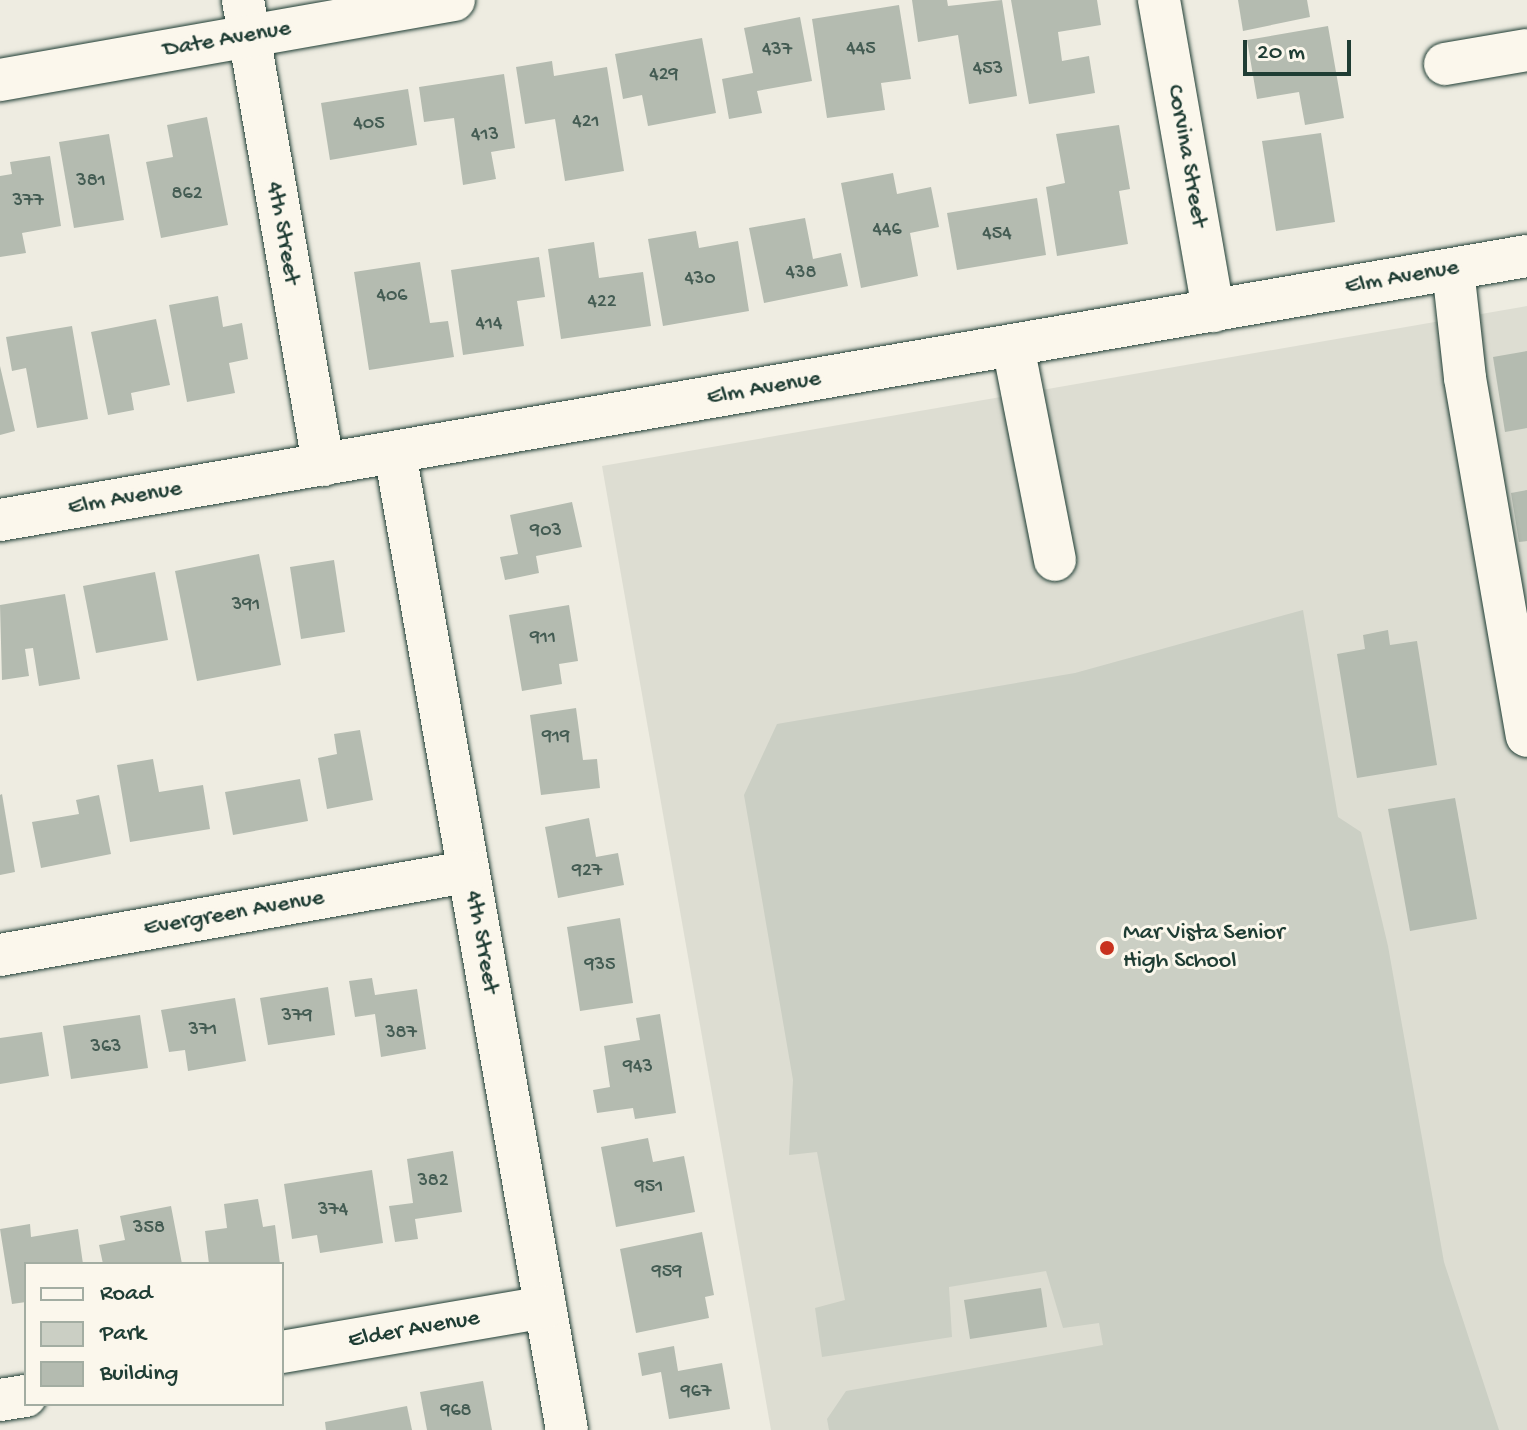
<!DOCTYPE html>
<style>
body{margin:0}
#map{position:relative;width:1527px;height:1430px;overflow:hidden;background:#eeece1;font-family:"Gochi Hand",sans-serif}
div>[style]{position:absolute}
.built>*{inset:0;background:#ddddd2}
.green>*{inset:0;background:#cbcfc4}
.building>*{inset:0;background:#b4bbb0}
.roads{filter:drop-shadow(0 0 2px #1f3d34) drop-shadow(0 0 2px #1f3d34)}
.minor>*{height:42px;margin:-21px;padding:0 21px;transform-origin:21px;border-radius:21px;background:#fbf7ec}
.dots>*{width:22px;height:22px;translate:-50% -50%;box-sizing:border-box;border:4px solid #fbf7ec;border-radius:50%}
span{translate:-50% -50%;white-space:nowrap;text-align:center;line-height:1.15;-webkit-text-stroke:6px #fbf7ec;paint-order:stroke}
.number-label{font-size:20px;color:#445c53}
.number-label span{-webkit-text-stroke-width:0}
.street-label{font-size:24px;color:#1f3d34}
.poi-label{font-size:24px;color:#1f3d34}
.left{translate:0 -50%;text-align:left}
.legend{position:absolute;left:24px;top:1262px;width:260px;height:144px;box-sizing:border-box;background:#fbf7ec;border:2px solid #a3ada2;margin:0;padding:10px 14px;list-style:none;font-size:24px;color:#1f3d34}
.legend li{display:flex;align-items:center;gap:16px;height:40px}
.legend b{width:40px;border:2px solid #a3ada2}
.scale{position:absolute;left:1243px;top:40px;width:108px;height:36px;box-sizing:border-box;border:4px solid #1f3d34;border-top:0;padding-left:10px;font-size:24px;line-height:28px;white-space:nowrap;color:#1f3d34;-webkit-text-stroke:6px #fbf7ec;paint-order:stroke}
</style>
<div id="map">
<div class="built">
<i style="clip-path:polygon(1527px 306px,1527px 1430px,771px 1430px,602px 466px)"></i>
</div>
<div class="green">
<i style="clip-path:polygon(1303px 610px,1338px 817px,1361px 832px,1388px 946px,1444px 1262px,1499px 1430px,829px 1430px,827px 1419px,846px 1391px,1103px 1345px,1099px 1323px,1063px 1328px,1046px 1271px,949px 1287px,952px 1337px,822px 1357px,815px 1308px,845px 1300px,817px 1152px,789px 1155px,793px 1080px,744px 795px,777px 724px,1075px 673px)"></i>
</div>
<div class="building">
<i style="clip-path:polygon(912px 0,947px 0,948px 6px,1002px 0,1017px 96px,969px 104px,958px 35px,918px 42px)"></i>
<i style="clip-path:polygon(1011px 0,1097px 0,1101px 25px,1058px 32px,1062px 61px,1089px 56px,1095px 93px,1029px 104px)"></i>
<i style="clip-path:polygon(1238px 0,1307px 0,1310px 17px,1243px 31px)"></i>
<i style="clip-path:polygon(899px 5px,911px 79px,881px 83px,885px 110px,827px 118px,812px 19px)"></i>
<i style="clip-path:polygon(800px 17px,812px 81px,757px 91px,762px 113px,729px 119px,722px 79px,753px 73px,744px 28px)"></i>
<i style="clip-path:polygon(1328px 26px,1344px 118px,1305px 125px,1299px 92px,1257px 99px,1247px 40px)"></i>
<i style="clip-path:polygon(702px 38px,716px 113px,648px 126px,642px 95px,623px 99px,615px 54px)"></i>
<i style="clip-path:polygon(552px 61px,554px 76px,607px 67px,624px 171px,565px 181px,555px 119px,525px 124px,516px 67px)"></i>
<i style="clip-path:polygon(504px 74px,515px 148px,491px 152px,496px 179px,463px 185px,454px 118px,424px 122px,419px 87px)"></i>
<i style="clip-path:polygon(408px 89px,417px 145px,330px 160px,321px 103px)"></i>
<i style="clip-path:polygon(207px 117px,228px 225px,161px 238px,146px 162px,173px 157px,167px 125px)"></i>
<i style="clip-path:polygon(1119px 125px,1130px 189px,1119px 191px,1128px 244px,1057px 256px,1046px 187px,1065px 183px,1056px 134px)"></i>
<i style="clip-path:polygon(1321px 133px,1335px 222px,1276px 231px,1262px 141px)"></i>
<i style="clip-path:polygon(109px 134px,124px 220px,74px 228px,59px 142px)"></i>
<i style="clip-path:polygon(50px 156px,61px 226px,22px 233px,26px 253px,0 257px,0 176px,12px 174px,10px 162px)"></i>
<i style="clip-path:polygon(893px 173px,897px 194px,931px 187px,939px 227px,910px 233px,918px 276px,861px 288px,841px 183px)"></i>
<i style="clip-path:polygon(1037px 198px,1046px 255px,957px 270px,947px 213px)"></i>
<i style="clip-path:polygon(805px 218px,813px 259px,841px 253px,848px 286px,764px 303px,749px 228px)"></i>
<i style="clip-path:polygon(696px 231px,699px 248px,738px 241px,749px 311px,663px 326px,648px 239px)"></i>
<i style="clip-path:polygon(594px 242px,599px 278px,643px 272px,651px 326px,561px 339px,548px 249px)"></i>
<i style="clip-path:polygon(539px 257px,545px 297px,517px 301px,524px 346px,463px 355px,451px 270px)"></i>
<i style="clip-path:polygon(420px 262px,430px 323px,448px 321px,454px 357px,369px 370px,354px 272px)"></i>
<i style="clip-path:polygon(218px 296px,223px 327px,242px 323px,248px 359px,229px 363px,235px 393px,187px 402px,169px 305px)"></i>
<i style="clip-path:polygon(156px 319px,170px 385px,131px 393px,134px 410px,108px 415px,91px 332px)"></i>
<i style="clip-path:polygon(72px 326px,88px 419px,37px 428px,26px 368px,12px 371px,6px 337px)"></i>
<i style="clip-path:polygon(1527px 351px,1527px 428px,1505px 432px,1493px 357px)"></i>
<i style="clip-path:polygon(0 366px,15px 431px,0 435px)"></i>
<i style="clip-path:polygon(1527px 490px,1527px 541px,1519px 542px,1511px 493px)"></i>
<i style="clip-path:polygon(572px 502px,582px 547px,536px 556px,539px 573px,505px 580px,500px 557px,518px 554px,510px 515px)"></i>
<i style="clip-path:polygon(259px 554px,281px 665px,197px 681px,175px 571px)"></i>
<i style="clip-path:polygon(334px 560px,345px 632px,301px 639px,290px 567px)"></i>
<i style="clip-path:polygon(155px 572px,168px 640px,96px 653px,83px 586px)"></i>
<i style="clip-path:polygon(65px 594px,80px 679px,39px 686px,33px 648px,25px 649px,29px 676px,2px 680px,0 605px)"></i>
<i style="clip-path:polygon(569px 605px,578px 661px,559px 664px,562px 684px,522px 691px,509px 615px)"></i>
<i style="clip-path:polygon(1388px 630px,1390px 645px,1417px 641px,1437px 765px,1357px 778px,1337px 654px,1365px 649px,1363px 635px)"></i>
<i style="clip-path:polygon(576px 708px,583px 760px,597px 759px,600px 788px,541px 795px,530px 715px)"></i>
<i style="clip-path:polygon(360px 730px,373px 800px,327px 809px,318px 758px,337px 754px,334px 734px)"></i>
<i style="clip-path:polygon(153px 759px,159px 792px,203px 785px,210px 829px,130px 842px,117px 765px)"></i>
<i style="clip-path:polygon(300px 779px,308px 821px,233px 835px,225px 792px)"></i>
<i style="clip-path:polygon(2px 794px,15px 872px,0 875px,0 795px)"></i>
<i style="clip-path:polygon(99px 795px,111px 854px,41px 868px,32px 822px,79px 814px,76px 800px)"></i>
<i style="clip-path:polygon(1455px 798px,1477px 919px,1410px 931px,1388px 809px)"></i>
<i style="clip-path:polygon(589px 818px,596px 857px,618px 853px,624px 885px,558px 898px,545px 827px)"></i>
<i style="clip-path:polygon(620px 918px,633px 1003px,580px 1011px,567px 927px)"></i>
<i style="clip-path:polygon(372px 978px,375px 995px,417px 989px,426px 1049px,381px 1057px,375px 1014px,355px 1017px,349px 981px)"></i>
<i style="clip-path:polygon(328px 987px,335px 1035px,268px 1045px,260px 998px)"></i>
<i style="clip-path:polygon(235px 998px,246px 1061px,188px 1071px,185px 1050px,169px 1052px,161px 1010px)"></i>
<i style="clip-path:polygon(660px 1014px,676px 1113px,635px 1119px,633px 1108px,597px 1113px,593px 1090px,610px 1087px,604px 1046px,640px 1040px,636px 1018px)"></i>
<i style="clip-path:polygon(140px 1015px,148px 1068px,71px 1079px,63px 1026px)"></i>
<i style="clip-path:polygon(42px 1032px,49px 1076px,0 1084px,0 1038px)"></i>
<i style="clip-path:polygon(648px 1138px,653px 1162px,684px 1156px,695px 1212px,616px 1227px,601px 1147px)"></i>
<i style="clip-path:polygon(453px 1151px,462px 1212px,415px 1219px,418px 1239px,395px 1242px,389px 1206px,413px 1203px,407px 1159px)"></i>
<i style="clip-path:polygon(372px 1170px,383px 1243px,320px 1253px,317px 1235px,292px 1239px,284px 1184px)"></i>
<i style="clip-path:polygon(258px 1199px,263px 1227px,275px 1225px,280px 1264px,209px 1264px,205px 1231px,227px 1228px,224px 1204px)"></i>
<i style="clip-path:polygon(171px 1206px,182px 1264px,103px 1264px,99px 1245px,125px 1240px,120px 1216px)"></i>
<i style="clip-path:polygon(30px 1224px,31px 1237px,78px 1229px,83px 1264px,26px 1264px,26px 1302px,12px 1304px,0 1229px)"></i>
<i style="clip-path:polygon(702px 1232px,714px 1295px,705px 1297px,709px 1318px,636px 1333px,620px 1249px)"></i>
<i style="clip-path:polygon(1041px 1288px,1047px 1327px,970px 1339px,964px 1300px)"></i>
<i style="clip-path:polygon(674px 1346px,678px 1371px,722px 1363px,730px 1409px,669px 1419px,661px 1372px,642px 1376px,638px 1353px)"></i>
<i style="clip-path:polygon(483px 1381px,492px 1430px,427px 1430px,420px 1392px)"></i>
<i style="clip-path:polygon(407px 1406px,412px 1430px,326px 1430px,325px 1422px)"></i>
</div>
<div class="roads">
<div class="minor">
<i style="left:243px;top:0;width:472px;rotate:80.2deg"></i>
<i style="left:1159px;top:0;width:316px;rotate:80.1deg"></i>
<i style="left:1445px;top:64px;width:83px;rotate:-9.7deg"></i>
<i style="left:0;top:80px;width:461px;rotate:-10deg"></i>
<i style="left:1453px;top:269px;width:110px;rotate:83.7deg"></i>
<i style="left:1465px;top:378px;width:363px;rotate:80.2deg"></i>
<i style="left:1013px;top:346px;width:218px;rotate:78.9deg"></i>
<i style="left:395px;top:453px;width:992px;rotate:80.02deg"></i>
<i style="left:0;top:520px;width:1550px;rotate:-9.81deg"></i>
<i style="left:0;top:955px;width:475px;rotate:-10.1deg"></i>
<i style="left:282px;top:1352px;width:267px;rotate:-9.7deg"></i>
<i style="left:0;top:1400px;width:26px;rotate:-9deg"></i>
</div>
</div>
<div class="dots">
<i style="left:1107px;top:948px;background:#c8321e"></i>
</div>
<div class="number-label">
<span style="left:861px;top:49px">445</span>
<span style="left:777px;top:50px">437</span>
<span style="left:988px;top:69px">453</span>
<span style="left:664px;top:75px">429</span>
<span style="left:586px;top:122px">421</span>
<span style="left:369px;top:124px">405</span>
<span style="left:485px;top:135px">413</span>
<span style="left:91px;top:181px">381</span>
<span style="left:187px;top:194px">862</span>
<span style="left:28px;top:201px">377</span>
<span style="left:887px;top:230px">446</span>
<span style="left:997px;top:234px">454</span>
<span style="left:801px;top:273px">438</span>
<span style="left:700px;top:279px">430</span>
<span style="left:392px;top:296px">406</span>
<span style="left:602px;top:302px">422</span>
<span style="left:489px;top:324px">414</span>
<span style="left:546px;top:531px">903</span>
<span style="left:246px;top:605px">391</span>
<span style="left:543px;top:638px">911</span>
<span style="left:556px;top:737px">919</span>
<span style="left:587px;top:871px">927</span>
<span style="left:600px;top:965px">935</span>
<span style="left:297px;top:1016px">379</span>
<span style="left:203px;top:1030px">371</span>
<span style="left:401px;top:1033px">387</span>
<span style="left:106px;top:1047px">363</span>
<span style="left:638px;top:1067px">943</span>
<span style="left:433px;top:1181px">382</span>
<span style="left:649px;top:1187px">951</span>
<span style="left:333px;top:1210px">374</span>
<span style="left:149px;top:1228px">358</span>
<span style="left:667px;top:1272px">959</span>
<span style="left:696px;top:1392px">967</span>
<span style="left:456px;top:1411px">968</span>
</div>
<div class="street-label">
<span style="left:227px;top:40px;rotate:-10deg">Date Avenue</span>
<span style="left:1186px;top:156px;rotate:80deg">Corvina Street</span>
<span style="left:282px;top:233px;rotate:80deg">4th Street</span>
<span style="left:1402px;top:278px;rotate:-10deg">Elm Avenue</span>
<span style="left:764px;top:389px;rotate:-10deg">Elm Avenue</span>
<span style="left:125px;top:499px;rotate:-10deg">Elm Avenue</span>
<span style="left:234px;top:914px;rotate:-10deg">Evergreen Avenue</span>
<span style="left:481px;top:942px;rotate:80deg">4th Street</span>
<span style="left:414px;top:1330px;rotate:-10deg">Elder Avenue</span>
</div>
<div class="poi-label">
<span class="left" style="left:1123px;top:948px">Mar Vista Senior<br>High School</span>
</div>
<ul class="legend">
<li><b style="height:10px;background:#fbf7ec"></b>Road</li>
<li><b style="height:22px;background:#cbcfc4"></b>Park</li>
<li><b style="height:22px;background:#b4bbb0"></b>Building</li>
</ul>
<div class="scale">20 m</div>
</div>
